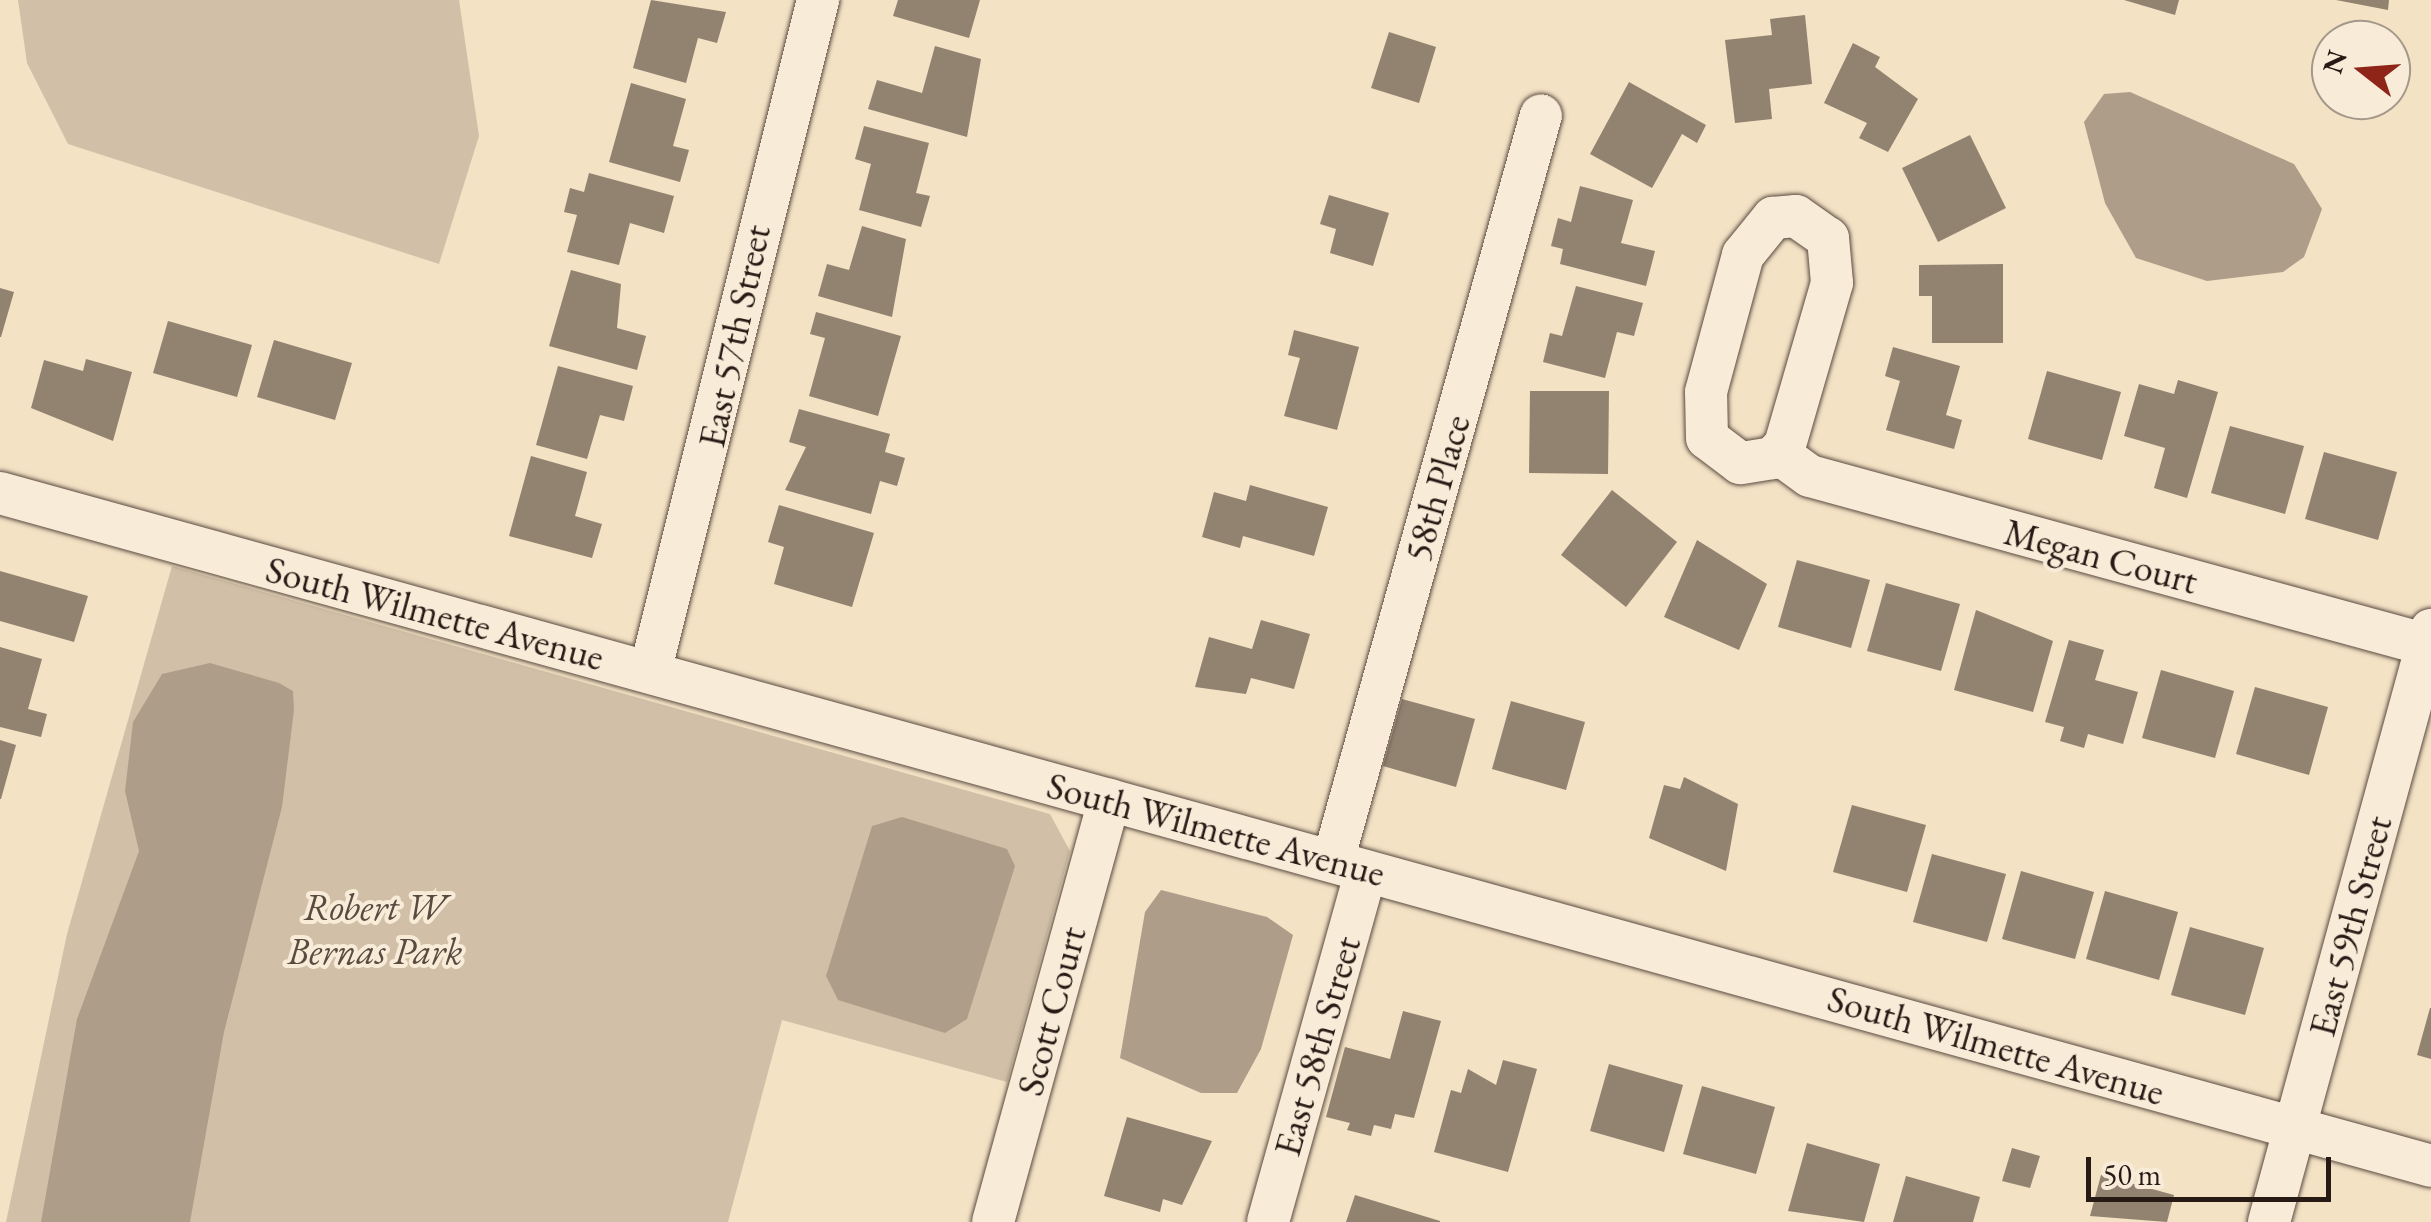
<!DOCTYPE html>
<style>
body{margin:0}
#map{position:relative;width:2431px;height:1222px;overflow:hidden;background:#f4e2c5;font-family:"EB Garamond",serif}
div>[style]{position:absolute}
.green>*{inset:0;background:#d1c0a7}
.water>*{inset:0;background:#ae9e89}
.building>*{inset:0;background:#928270}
.roads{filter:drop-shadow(0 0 2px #5a4b40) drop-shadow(0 0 2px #5a4b40)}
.minor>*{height:42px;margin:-21px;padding:0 21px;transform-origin:21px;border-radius:21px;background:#f8ecd9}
span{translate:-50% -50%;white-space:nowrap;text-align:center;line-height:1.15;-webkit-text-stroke:8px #f8ecd9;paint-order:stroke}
.street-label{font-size:38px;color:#271914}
.park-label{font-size:38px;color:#5a4b40;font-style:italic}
.north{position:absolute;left:2311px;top:20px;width:100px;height:100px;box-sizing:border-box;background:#f8ecd9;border:2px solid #a4988a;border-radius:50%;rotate:287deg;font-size:28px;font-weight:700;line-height:40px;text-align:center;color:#271914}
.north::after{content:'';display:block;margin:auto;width:35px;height:45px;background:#8f2418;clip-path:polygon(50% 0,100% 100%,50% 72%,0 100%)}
.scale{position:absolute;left:2086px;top:1157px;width:245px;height:45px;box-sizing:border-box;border:5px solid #271914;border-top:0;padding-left:12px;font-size:30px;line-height:35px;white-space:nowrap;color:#271914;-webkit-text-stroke:8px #f8ecd9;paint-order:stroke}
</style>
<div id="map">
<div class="green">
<i style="clip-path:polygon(18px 0,459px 0,479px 136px,439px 264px,68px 144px,27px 63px)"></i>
<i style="clip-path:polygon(172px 566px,1050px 814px,1070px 851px,1007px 1082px,782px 1020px,728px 1222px,6px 1222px,67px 934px)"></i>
</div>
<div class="water">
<i style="clip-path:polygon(2130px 92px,2294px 164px,2322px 209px,2304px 257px,2283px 272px,2207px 281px,2136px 258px,2105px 203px,2084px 122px,2104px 94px)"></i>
<i style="clip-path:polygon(210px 663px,279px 683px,293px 691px,294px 710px,282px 807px,224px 1032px,190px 1222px,41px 1222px,77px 1019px,139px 851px,125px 791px,133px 722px,162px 674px)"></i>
<i style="clip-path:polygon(902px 817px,1007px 849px,1015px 866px,967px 1019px,945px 1033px,838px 1000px,826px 976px,872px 826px)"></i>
<i style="clip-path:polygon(1161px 890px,1267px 917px,1293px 935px,1261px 1049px,1237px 1093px,1201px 1093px,1120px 1058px,1145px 912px)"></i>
</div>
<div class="building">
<i style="clip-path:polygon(651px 0,726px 12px,717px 43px,698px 38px,686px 83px,633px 68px)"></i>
<i style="clip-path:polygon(898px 0,980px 0,969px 38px,893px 16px)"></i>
<i style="clip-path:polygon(2124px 0,2179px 0,2175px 15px)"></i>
<i style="clip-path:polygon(2336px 0,2389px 0,2388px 10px)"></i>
<i style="clip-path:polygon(1805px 15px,1812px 84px,1769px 89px,1772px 119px,1735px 123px,1725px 40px,1772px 35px,1770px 19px)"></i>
<i style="clip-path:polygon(1389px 32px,1436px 47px,1419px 103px,1371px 88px)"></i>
<i style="clip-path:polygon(1853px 43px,1880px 57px,1875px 67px,1918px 99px,1888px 152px,1859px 138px,1867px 123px,1824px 103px)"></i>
<i style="clip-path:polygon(935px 46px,981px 59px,967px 137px,868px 109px,877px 80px,922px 93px)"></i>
<i style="clip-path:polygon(1629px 82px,1706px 125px,1697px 143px,1682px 134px,1652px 188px,1590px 154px)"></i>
<i style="clip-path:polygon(631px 83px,686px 99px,673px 146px,689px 150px,680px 182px,609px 162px)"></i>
<i style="clip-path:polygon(864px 126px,929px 143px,916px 193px,930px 196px,921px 227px,859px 210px,871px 164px,855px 159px)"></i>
<i style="clip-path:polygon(1970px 135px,2006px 208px,1938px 242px,1902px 168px)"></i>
<i style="clip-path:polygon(589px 173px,674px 196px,664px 233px,630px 223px,619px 265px,567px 252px,577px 215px,564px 212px,570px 188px,584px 192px)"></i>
<i style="clip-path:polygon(1580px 186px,1633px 200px,1621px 243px,1655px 251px,1646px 286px,1560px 264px,1563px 249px,1551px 246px,1558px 218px,1571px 222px)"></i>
<i style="clip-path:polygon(1329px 195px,1389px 213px,1373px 266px,1330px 253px,1336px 229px,1320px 224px)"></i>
<i style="clip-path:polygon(862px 226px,906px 239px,892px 317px,818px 296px,827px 264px,849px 270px)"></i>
<i style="clip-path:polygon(2003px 264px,2003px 343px,1932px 343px,1932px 296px,1919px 296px,1919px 265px)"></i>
<i style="clip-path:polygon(571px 270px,621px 284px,617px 328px,646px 336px,637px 370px,549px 346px)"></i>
<i style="clip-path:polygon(1576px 286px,1643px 303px,1634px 336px,1617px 332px,1605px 378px,1543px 362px,1550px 333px,1562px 336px)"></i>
<i style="clip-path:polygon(0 288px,14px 292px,1px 337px,0 337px)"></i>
<i style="clip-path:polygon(816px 312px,901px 336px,878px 416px,809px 396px,825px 338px,810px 334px)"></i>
<i style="clip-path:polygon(168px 321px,252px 345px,237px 397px,153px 373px)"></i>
<i style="clip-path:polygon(1294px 330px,1359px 347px,1337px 430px,1284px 416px,1300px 358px,1288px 355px)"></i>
<i style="clip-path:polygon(274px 340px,352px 363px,335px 420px,257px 397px)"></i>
<i style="clip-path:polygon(1893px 347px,1960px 366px,1946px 415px,1962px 420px,1954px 449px,1886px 430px,1900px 381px,1885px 376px)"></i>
<i style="clip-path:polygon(86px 359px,132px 372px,113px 441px,31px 408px,44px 360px,83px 371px)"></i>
<i style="clip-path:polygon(558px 366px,633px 386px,624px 421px,600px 415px,587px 459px,536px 445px)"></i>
<i style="clip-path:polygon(2047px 371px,2121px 392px,2102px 460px,2028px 439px)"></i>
<i style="clip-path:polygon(2178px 380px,2218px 392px,2187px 498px,2154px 488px,2165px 448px,2124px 436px,2139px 384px,2174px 394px)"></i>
<i style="clip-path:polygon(1530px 391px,1609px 391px,1608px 474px,1529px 473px)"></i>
<i style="clip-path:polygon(799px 409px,890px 434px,885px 452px,905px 458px,897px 486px,880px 481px,871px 514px,785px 490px,806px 447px,789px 442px)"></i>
<i style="clip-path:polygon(2230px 426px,2304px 446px,2285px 514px,2211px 493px)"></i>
<i style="clip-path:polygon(2324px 452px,2397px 472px,2378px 540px,2305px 519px)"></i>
<i style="clip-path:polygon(531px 456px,587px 472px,575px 516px,602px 524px,592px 558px,509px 536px)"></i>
<i style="clip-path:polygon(1250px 485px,1328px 507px,1314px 556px,1243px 536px,1240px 548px,1202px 537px,1214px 492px,1246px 501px)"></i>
<i style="clip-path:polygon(1612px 490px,1677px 542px,1626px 607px,1561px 555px)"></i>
<i style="clip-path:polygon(779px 505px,874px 533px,852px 607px,774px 584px,784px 547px,768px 542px)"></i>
<i style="clip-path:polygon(1697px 540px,1767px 584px,1739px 650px,1664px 617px)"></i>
<i style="clip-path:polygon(1797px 560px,1870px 580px,1851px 648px,1778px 627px)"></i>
<i style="clip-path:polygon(0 571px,88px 596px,74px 642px,0 621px)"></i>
<i style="clip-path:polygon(1886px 583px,1960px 604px,1941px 671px,1867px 651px)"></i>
<i style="clip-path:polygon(1976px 610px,2053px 641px,2033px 712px,1954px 690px)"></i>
<i style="clip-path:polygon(1261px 620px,1310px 634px,1294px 689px,1251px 678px,1246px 694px,1195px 687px,1209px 637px,1252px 649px)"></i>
<i style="clip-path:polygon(2069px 640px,2104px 650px,2095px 680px,2138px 692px,2123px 744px,2088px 734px,2084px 748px,2060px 741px,2064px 727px,2045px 722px)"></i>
<i style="clip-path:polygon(0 647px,42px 659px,28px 709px,47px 714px,41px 737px,0 727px)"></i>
<i style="clip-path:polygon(2161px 670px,2234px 691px,2215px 758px,2142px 738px)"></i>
<i style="clip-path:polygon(2255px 687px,2328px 707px,2309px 775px,2236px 754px)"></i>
<i style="clip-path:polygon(1402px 699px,1475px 719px,1456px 787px,1383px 766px)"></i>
<i style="clip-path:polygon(1511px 701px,1585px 722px,1566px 790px,1492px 769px)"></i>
<i style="clip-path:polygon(0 740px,16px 745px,1px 799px,0 799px)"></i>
<i style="clip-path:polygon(1684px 777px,1738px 804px,1726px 871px,1649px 838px,1664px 785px,1680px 789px)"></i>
<i style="clip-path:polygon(1852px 805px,1926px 825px,1907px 892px,1833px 872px)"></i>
<i style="clip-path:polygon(1932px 854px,2006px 874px,1987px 942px,1913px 922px)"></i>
<i style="clip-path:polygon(2021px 871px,2094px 892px,2075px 959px,2002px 939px)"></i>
<i style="clip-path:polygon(2105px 891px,2178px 912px,2159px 980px,2086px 959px)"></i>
<i style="clip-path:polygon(2190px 927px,2264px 948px,2245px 1015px,2171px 995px)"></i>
<i style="clip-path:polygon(2430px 1008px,2431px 1008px,2431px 1059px,2417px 1055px)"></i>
<i style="clip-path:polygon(1403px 1011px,1441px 1021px,1414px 1118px,1395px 1114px,1391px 1129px,1374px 1125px,1371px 1136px,1347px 1130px,1350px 1123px,1326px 1117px,1345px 1047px,1390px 1059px)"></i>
<i style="clip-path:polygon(1503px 1060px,1537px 1069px,1508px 1172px,1434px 1152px,1451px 1090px,1461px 1093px,1468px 1069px,1496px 1085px)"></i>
<i style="clip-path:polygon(1609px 1064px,1683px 1085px,1664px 1152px,1590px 1131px)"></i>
<i style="clip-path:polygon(1702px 1086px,1775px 1107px,1756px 1174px,1683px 1154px)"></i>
<i style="clip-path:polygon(1127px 1117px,1212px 1141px,1182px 1205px,1163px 1199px,1160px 1212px,1104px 1196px)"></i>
<i style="clip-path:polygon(1807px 1143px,1880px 1164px,1864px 1222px,1788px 1211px)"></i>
<i style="clip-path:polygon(2012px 1148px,2040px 1156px,2030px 1188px,2002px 1181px)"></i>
<i style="clip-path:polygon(2101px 1175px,2174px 1195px,2167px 1222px,2090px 1216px)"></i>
<i style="clip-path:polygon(1906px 1176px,1980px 1197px,1973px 1222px,1893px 1222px)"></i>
<i style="clip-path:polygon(1355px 1195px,1440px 1221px,1440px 1222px,1346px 1222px)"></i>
</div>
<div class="roads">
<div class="minor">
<i style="left:1796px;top:216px;width:39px;rotate:35deg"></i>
<i style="left:1828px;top:238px;width:45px;rotate:84.9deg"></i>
<i style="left:1832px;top:283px;width:169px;rotate:106.2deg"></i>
<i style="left:1785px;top:445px;width:18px;rotate:133deg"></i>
<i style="left:1773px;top:458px;width:33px;rotate:171deg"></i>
<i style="left:1740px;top:463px;width:41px;rotate:-142.9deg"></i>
<i style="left:1707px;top:438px;width:46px;rotate:-91.2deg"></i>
<i style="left:1706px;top:392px;width:142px;rotate:-74.9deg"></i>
<i style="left:1743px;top:255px;width:48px;rotate:-51deg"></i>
<i style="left:1773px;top:218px;width:23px;rotate:-5deg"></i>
<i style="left:1778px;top:453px;width:39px;rotate:36deg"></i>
<i style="left:1810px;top:476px;width:644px;rotate:15.31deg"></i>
<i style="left:0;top:493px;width:2522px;rotate:15.47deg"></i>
<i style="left:650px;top:672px;width:693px;rotate:-75.96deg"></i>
<i style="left:1333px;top:861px;width:774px;rotate:-74.42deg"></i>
<i style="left:993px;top:1222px;width:438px;rotate:-74.6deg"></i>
<i style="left:1268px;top:1222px;width:364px;rotate:-74.4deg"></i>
<i style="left:2269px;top:1222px;width:614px;rotate:-74.7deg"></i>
</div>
</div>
<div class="street-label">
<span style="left:734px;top:336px;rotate:-78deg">East 57th Street</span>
<span style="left:1437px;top:488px;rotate:-74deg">58th Place</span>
<span style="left:2101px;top:556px;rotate:15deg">Megan Court</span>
<span style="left:435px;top:613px;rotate:15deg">South Wilmette Avenue</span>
<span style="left:1216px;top:829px;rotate:15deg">South Wilmette Avenue</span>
<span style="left:2350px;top:926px;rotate:-75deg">East 59th Street</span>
<span style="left:1051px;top:1011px;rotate:-75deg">Scott Court</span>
<span style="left:1996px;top:1045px;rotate:16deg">South Wilmette Avenue</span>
<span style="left:1317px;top:1046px;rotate:-74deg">East 58th Street</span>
</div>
<div class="park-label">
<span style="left:375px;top:929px">Robert W<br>Bernas Park</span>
</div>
<div class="north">N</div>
<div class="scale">50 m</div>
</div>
